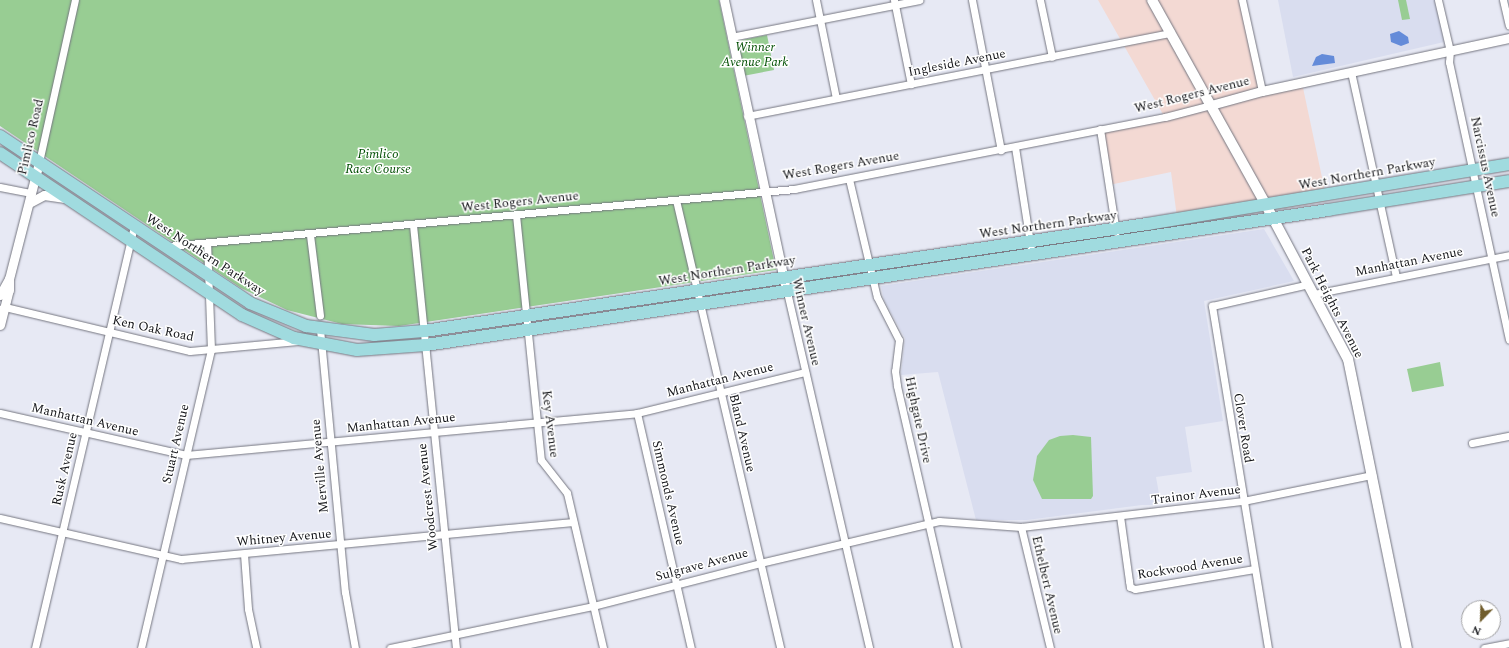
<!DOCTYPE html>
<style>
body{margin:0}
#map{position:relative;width:1509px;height:648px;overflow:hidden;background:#e7e9f4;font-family:Spectral,serif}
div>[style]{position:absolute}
.commercial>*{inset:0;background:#f3d9d3}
.built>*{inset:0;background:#d9ddef}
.green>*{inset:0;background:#98cd93}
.water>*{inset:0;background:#648bd9}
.roads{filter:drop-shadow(0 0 1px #757680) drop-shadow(0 0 1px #757680)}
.minor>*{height:7px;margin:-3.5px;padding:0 3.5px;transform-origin:3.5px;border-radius:3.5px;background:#fff}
.tertiary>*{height:9px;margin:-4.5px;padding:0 4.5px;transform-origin:4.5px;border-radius:4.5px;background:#fff}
.secondary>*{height:10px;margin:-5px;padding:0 5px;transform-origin:5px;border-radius:5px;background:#fff}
.primary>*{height:12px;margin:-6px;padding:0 6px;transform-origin:6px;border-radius:6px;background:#a0dbdf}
span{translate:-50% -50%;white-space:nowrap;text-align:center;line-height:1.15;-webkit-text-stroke:3px #fff;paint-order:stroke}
.park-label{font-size:13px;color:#004f02;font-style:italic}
.street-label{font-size:13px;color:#141519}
.north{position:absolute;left:1461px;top:600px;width:40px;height:40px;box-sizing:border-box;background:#fff;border:1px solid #a1a1a3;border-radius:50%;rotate:203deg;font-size:11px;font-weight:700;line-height:16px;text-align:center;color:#141519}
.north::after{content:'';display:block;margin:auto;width:14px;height:18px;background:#715d2c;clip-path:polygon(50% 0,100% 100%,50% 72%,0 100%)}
</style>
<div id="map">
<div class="commercial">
<i style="clip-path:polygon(1098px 0,1243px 0,1263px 91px,1302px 83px,1327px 201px,1178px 225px,1171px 172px,1109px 185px,1101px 128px,1164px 116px)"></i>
</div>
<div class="built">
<i style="clip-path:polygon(1278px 0,1435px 0,1444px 42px,1293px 77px)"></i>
<i style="clip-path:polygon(1264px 229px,1294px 281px,1204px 301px,1223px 421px,1185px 427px,1192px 472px,1156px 477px,1161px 505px,1142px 505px,1027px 520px,976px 520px,938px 372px,901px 375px,905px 338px,884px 300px,881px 286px)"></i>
</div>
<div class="green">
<i style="clip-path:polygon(0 0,719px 0,776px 270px,399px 326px,342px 324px,287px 310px,241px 288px,0 126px)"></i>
<i style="clip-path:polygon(1398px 0,1406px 0,1410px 19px,1402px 20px)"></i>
<i style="clip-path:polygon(767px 35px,774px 70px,743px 76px,737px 41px)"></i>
<i style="clip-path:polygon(1440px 362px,1444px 386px,1412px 392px,1407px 369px)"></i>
<i style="clip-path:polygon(1073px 435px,1091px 437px,1093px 496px,1091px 499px,1042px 499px,1033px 480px,1037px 456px,1049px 440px,1060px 436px)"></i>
</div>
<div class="water">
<i style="clip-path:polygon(1399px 31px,1408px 37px,1409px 43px,1401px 46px,1391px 42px,1390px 34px)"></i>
<i style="clip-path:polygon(1322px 54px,1334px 56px,1335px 63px,1312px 66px,1316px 57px)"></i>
</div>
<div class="roads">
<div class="minor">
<i style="left:816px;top:0;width:100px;rotate:78.5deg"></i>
<i style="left:894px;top:0;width:86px;rotate:78.6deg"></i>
<i style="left:972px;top:0;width:153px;rotate:79.1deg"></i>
<i style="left:1040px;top:0;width:58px;rotate:78.1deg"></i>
<i style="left:1242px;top:0;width:93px;rotate:77.6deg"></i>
<i style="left:1438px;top:0;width:52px;rotate:76.8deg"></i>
<i style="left:1450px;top:51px;width:11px;rotate:95deg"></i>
<i style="left:1449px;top:62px;width:284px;rotate:77.8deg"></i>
<i style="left:1503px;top:0;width:26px;rotate:77deg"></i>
<i style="left:731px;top:37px;width:192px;rotate:-11.1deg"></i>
<i style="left:1351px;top:72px;width:210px;rotate:77.6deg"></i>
<i style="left:747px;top:116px;width:432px;rotate:-11.1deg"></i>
<i style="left:1100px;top:129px;width:104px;rotate:81.2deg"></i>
<i style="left:1015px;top:147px;width:109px;rotate:81.1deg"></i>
<i style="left:39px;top:162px;width:166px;rotate:-77.5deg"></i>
<i style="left:849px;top:179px;width:121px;rotate:76.7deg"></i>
<i style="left:877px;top:297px;width:48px;rotate:62.9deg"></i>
<i style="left:899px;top:340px;width:31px;rotate:97deg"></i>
<i style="left:895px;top:371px;width:15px;rotate:82deg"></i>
<i style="left:897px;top:386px;width:269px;rotate:77.1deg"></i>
<i style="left:0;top:187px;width:32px;rotate:11deg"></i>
<i style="left:676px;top:200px;width:460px;rotate:76.9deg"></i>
<i style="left:516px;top:215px;width:246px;rotate:84.2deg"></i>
<i style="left:541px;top:460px;width:42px;rotate:51.8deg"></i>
<i style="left:567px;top:493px;width:159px;rotate:76.9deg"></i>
<i style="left:413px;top:225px;width:425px;rotate:84.2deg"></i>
<i style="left:310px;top:235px;width:81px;rotate:82.9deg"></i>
<i style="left:167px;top:246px;width:630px;rotate:-5.19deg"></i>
<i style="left:794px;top:189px;width:378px;rotate:-11deg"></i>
<i style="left:1165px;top:117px;width:48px;rotate:-14.6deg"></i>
<i style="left:787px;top:292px;width:365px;rotate:77deg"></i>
<i style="left:1314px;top:294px;width:199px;rotate:-11.3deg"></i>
<i style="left:0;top:309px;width:5px;rotate:-22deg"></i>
<i style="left:5px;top:307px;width:190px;rotate:13.4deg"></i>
<i style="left:190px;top:351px;width:108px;rotate:-5.3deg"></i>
<i style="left:320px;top:329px;width:264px;rotate:84.6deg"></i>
<i style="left:345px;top:592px;width:57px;rotate:79.9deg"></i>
<i style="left:0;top:413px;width:191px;rotate:12.7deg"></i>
<i style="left:186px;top:455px;width:453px;rotate:-5.3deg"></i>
<i style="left:637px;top:413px;width:173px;rotate:-13.7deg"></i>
<i style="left:637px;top:413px;width:241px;rotate:77.1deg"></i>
<i style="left:1472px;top:443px;width:38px;rotate:-11deg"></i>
<i style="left:1120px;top:516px;width:66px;rotate:82.1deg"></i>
<i style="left:1129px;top:581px;width:6px;rotate:81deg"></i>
<i style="left:1130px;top:587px;width:5px;rotate:22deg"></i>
<i style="left:1135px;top:589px;width:121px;rotate:-9.5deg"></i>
<i style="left:0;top:518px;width:186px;rotate:12.8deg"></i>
<i style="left:181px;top:559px;width:394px;rotate:-5.4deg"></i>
<i style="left:1021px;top:527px;width:124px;rotate:76.5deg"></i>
<i style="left:244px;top:554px;width:55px;rotate:85.8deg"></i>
<i style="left:248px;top:609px;width:40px;rotate:78deg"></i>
<i style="left:35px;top:648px;width:433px;rotate:-76.8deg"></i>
<i style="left:141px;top:648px;width:306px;rotate:-76.8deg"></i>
<i style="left:211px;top:350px;width:107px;rotate:-92.1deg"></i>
<i style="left:390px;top:648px;width:207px;rotate:-11.7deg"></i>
<i style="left:593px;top:606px;width:172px;rotate:-14.4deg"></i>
<i style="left:760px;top:563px;width:184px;rotate:-13.2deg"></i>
<i style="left:939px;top:521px;width:82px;rotate:4.2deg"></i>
<i style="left:1021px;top:527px;width:224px;rotate:-6.7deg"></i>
<i style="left:1243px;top:501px;width:132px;rotate:-11.4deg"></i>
<i style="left:1268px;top:648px;width:347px;rotate:-99.3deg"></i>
<i style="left:1212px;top:306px;width:99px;rotate:-12.8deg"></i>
<i style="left:1484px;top:648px;width:25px;rotate:-11deg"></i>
</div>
<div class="tertiary">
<i style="left:724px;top:0;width:290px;rotate:77.9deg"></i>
<i style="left:1211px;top:105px;width:53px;rotate:-15.4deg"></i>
<i style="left:1262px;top:91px;width:253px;rotate:-12.1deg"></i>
<i style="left:29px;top:203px;width:17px;rotate:-28deg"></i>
<i style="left:44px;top:195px;width:21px;rotate:8deg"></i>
<i style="left:0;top:295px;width:18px;rotate:-61deg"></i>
<i style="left:0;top:325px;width:36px;rotate:-76deg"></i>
<i style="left:9px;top:290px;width:11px;rotate:-90deg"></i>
<i style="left:9px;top:279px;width:121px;rotate:-75.6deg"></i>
</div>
<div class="secondary">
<i style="left:1152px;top:0;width:235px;rotate:60.9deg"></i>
<i style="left:1266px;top:205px;width:174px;rotate:62deg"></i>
<i style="left:1348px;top:359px;width:295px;rotate:78.5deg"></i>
</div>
<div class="primary">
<i style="left:0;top:136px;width:301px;rotate:33.7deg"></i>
<i style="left:250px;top:303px;width:61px;rotate:22.3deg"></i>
<i style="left:306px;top:326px;width:69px;rotate:7.5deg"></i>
<i style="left:374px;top:335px;width:50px;rotate:-4.6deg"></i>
<i style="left:424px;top:331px;width:731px;rotate:-8.42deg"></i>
<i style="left:1147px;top:224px;width:367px;rotate:-9.4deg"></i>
<i style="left:0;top:153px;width:291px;rotate:33.8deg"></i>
<i style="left:242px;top:315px;width:57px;rotate:23.9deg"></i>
<i style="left:294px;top:338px;width:64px;rotate:10.8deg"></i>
<i style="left:357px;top:350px;width:69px;rotate:-4.1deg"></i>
<i style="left:426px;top:345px;width:912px;rotate:-8.51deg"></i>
<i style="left:1328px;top:210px;width:183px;rotate:-9.1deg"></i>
</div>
</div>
<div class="park-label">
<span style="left:755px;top:55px">Winner<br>Avenue Park</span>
<span style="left:378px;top:162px">Pimlico<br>Race Course</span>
</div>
<div class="street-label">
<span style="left:957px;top:63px;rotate:-11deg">Ingleside Avenue</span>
<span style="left:1192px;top:95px;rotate:-14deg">West Rogers Avenue</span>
<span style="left:31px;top:137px;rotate:-77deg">Pimlico Road</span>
<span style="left:841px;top:166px;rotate:-10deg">West Rogers Avenue</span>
<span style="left:1485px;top:167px;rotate:78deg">Narcissus Avenue</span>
<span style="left:1367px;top:174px;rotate:-10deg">West Northern Parkway</span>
<span style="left:520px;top:202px;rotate:-6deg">West Rogers Avenue</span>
<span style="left:1048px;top:225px;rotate:-8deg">West Northern Parkway</span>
<span style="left:205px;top:255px;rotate:33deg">West Northern Parkway</span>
<span style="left:1409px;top:262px;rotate:-11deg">Manhattan Avenue</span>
<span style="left:727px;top:271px;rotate:-9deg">West Northern Parkway</span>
<span style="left:1332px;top:303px;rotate:63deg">Park Heights Avenue</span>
<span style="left:806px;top:322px;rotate:77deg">Winner Avenue</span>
<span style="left:153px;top:329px;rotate:12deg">Ken Oak Road</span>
<span style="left:720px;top:380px;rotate:-14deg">Manhattan Avenue</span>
<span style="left:85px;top:420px;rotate:13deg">Manhattan Avenue</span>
<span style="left:918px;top:420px;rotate:78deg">Highgate Drive</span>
<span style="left:401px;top:423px;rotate:-6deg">Manhattan Avenue</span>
<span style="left:550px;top:424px;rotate:83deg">Key Avenue</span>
<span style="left:1243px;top:428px;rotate:81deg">Clover Road</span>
<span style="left:742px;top:433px;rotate:77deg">Bland Avenue</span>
<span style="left:176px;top:444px;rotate:-77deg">Stuart Avenue</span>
<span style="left:320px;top:466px;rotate:-95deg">Merville Avenue</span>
<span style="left:65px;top:469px;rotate:-77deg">Rusk Avenue</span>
<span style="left:668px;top:493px;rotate:77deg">Simmonds Avenue</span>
<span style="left:1196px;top:495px;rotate:-7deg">Trainor Avenue</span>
<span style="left:428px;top:497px;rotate:-96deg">Woodcrest Avenue</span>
<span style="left:284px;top:538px;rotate:-5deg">Whitney Avenue</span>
<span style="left:702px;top:565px;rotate:-15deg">Sulgrave Avenue</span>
<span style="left:1190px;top:567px;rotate:-9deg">Rockwood Avenue</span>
<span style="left:1047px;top:585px;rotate:77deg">Ethelbert Avenue</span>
</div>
<div class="north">N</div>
</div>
